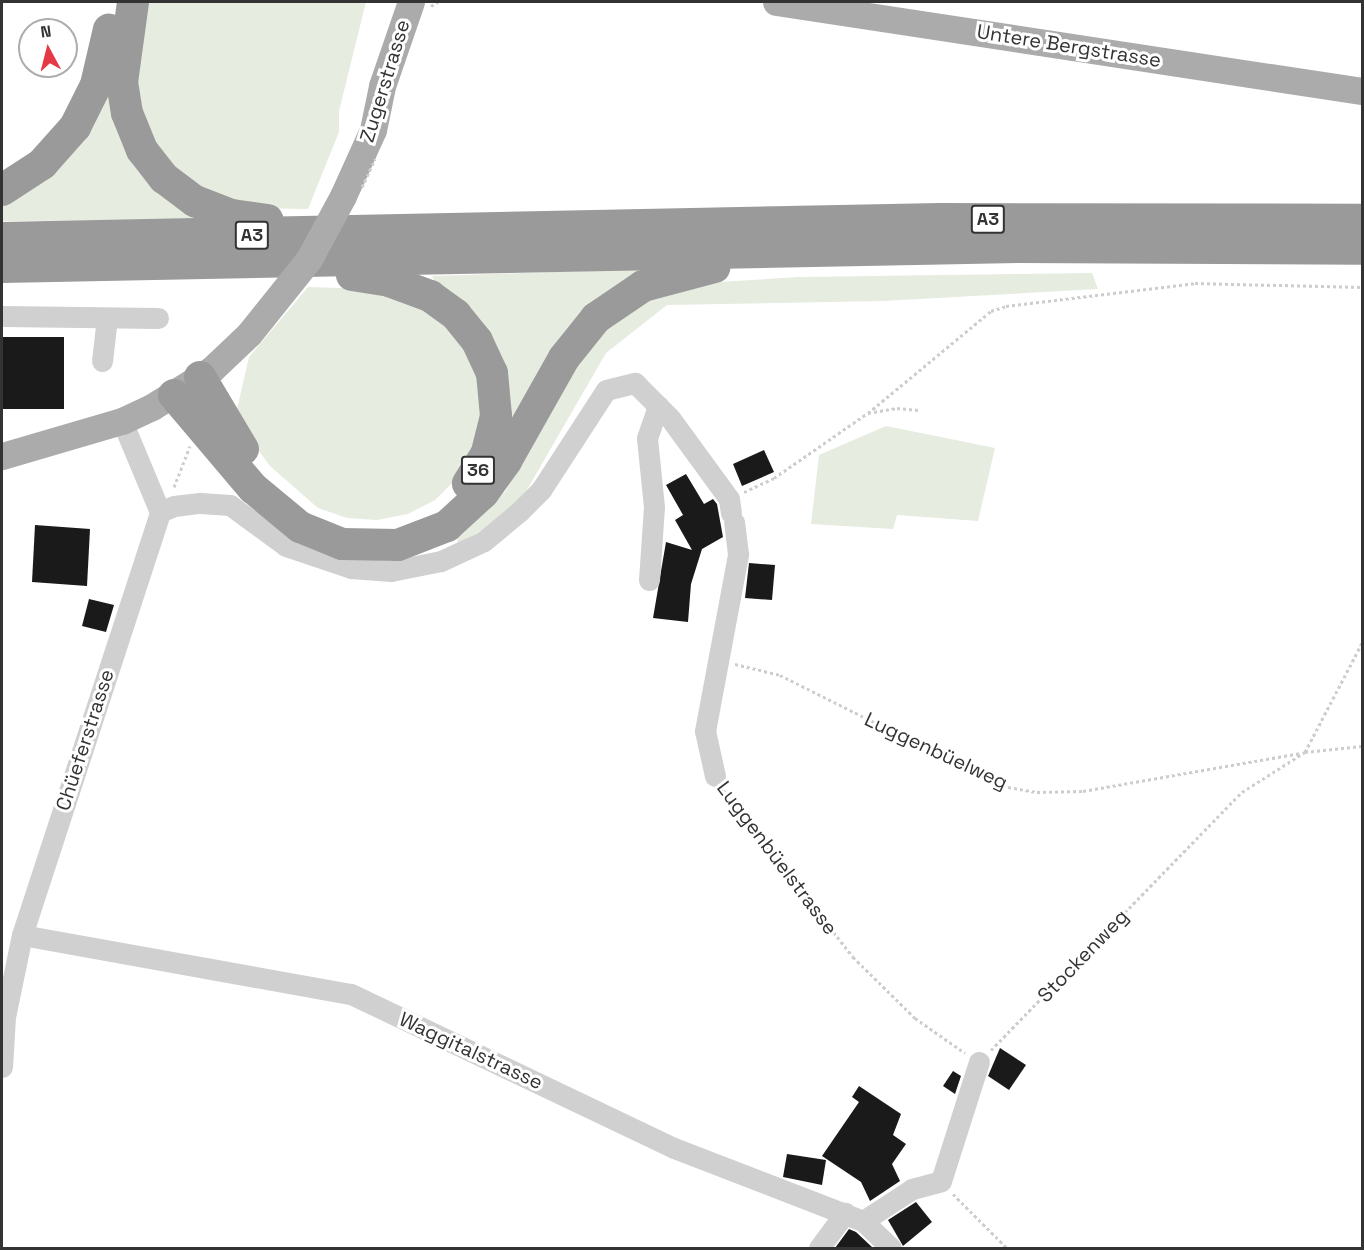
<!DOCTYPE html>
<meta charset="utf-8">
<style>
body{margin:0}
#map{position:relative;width:1364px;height:1250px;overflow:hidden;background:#fff;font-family:"Space Grotesk",sans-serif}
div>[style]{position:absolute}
.green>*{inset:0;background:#e6ecdf}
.building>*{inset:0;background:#1a1a1a}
.path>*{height:3px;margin-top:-1.5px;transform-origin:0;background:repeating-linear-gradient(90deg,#cdcdcd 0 3px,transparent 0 6px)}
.minor>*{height:21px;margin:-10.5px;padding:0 10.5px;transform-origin:10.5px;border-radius:10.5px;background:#d0d0d0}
.major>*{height:27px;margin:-13.5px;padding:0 13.5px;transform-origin:13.5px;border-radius:13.5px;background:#ababab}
.highway>*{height:32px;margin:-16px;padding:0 16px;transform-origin:16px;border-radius:16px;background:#9a9a9a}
.path-bridge>*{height:3px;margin-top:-1.5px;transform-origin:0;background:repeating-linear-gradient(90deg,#cdcdcd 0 3px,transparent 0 6px)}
.major-bridge>*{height:27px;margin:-13.5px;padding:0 13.5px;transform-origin:13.5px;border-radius:13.5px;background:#ababab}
span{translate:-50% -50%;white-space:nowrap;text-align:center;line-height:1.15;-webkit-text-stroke:6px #fff;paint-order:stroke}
.shield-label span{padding:2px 4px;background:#fff;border:2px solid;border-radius:4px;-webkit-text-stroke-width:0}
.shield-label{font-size:18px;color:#333;font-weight:700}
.street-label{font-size:20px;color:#333}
.frame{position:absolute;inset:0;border:3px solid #333;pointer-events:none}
.north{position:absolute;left:18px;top:18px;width:60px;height:60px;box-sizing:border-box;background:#fff;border:2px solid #adadad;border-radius:50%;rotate:353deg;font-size:16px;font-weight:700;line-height:24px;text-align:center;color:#333}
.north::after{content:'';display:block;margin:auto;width:21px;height:27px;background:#e63946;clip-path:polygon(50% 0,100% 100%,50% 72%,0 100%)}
</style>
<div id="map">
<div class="green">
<i style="clip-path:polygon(145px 2px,366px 2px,339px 111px,339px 132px,308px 209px,243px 208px,192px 189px,136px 118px,134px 45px)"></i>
<i style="clip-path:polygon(105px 74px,203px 220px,2px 221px,2px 199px)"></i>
<i style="clip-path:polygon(654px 269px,499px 456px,503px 421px,432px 276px)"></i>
<i style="clip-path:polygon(1092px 273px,1098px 289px,883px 301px,667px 305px,606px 353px,513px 514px,458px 543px,455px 532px,505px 492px,586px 345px,641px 299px,719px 282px,800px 277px)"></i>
<i style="clip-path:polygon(308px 287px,372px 289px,410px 300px,454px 328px,480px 381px,483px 412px,476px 447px,460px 475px,435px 500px,408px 514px,377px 520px,347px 518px,318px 508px,270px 466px,235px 418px,249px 357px)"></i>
<i style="clip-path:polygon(886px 426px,995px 448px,978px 521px,897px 515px,893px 529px,811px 524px,819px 455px)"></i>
</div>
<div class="building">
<i style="clip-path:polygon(2px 337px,64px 337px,64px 409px,2px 409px)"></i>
<i style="clip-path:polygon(764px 450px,774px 472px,742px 486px,733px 464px)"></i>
<i style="clip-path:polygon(686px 474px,704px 504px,713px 499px,717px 504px,723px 537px,702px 549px,691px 584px,688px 622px,653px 618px,666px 542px,692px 550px,675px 520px,683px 515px,666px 485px)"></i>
<i style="clip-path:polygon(35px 525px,90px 529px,87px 586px,32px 582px)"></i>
<i style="clip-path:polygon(749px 563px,775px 565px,772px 600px,745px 598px)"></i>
<i style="clip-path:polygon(89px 599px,114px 605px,106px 632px,82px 626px)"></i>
<i style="clip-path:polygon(1000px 1048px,1026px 1065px,1009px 1090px,988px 1076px)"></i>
<i style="clip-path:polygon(953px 1071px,961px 1076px,955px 1094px,943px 1086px)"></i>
<i style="clip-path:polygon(859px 1086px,901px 1114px,893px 1135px,906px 1144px,892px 1164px,900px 1181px,870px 1201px,861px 1182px,822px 1156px,859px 1102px,852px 1097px)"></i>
<i style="clip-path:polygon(787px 1154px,826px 1160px,822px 1185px,783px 1177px)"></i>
<i style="clip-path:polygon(916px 1202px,932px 1222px,903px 1246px,888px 1220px)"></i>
<i style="clip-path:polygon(849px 1229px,856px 1232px,873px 1248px,835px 1248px)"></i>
</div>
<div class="path">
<i style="left:431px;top:6px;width:8px;rotate:-30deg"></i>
<i style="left:868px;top:413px;width:160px;rotate:-39.7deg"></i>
<i style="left:991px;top:311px;width:16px;rotate:-18deg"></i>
<i style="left:1006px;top:306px;width:190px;rotate:-6.9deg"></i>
<i style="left:1195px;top:283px;width:167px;rotate:1.4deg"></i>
<i style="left:174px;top:487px;width:44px;rotate:-68.7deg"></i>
<i style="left:744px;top:492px;width:33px;rotate:-25deg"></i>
<i style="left:774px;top:478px;width:114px;rotate:-34.7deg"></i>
<i style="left:868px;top:413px;width:29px;rotate:-10deg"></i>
<i style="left:897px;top:408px;width:22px;rotate:5deg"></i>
<i style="left:735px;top:664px;width:46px;rotate:13.7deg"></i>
<i style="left:780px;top:675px;width:248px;rotate:26.6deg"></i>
<i style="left:1002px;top:786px;width:36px;rotate:10deg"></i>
<i style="left:1037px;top:792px;width:46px;rotate:-1.2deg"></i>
<i style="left:1083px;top:791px;width:220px;rotate:-9.9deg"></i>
<i style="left:1305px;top:752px;width:123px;rotate:-62.4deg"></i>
<i style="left:723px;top:790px;width:212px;rotate:52.1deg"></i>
<i style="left:853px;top:957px;width:87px;rotate:44.5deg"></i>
<i style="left:915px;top:1018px;width:61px;rotate:35deg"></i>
<i style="left:991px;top:1050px;width:360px;rotate:-45.8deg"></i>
<i style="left:1242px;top:792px;width:75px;rotate:-32.4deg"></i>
<i style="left:1305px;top:752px;width:57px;rotate:-6deg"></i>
<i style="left:953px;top:1194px;width:76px;rotate:45deg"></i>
</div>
<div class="minor">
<i style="left:2px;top:316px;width:156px;rotate:0.7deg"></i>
<i style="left:102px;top:361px;width:43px;rotate:-83.4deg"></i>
<i style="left:160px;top:512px;width:15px;rotate:-23deg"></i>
<i style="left:174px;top:506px;width:26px;rotate:-7deg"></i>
<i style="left:200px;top:503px;width:30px;rotate:4deg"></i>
<i style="left:230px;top:505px;width:69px;rotate:36.2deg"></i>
<i style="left:286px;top:546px;width:69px;rotate:18.7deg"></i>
<i style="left:351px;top:568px;width:40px;rotate:4.3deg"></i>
<i style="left:391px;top:571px;width:51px;rotate:-11.3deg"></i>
<i style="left:441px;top:561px;width:47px;rotate:-24.9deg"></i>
<i style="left:484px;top:541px;width:47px;rotate:-39.8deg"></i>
<i style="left:520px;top:511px;width:30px;rotate:-45deg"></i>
<i style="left:541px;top:490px;width:119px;rotate:-57deg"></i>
<i style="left:606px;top:390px;width:30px;rotate:-14deg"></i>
<i style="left:635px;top:383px;width:49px;rotate:45deg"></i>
<i style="left:670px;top:418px;width:100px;rotate:53.9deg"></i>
<i style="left:729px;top:499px;width:14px;rotate:82deg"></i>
<i style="left:649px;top:580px;width:73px;rotate:-86.1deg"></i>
<i style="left:654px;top:507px;width:69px;rotate:-95.8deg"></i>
<i style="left:647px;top:438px;width:34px;rotate:-71deg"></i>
<i style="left:715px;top:776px;width:46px;rotate:-102.5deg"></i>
<i style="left:705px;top:731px;width:180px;rotate:-79.4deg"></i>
<i style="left:738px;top:554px;width:32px;rotate:-97deg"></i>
<i style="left:22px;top:935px;width:334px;rotate:10.2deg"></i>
<i style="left:351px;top:994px;width:358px;rotate:25.5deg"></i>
<i style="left:674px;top:1148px;width:203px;rotate:21.1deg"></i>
<i style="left:863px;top:1221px;width:39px;rotate:44deg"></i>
<i style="left:2px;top:1067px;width:50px;rotate:-86.6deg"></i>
<i style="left:5px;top:1017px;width:84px;rotate:-78.3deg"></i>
<i style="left:22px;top:935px;width:445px;rotate:-71.9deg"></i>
<i style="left:160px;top:512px;width:99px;rotate:-112.7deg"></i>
<i style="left:863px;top:1221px;width:59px;rotate:-33.1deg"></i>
<i style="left:912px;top:1189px;width:30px;rotate:-15deg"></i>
<i style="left:941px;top:1181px;width:125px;rotate:-72.3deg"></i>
<i style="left:819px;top:1248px;width:44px;rotate:-53.4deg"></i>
</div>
<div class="major">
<i style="left:776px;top:2px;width:593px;rotate:8.64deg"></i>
<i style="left:343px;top:196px;width:72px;rotate:-65.6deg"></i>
<i style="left:373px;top:130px;width:45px;rotate:-78.4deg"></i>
<i style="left:382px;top:86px;width:89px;rotate:-71deg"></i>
<i style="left:2px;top:456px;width:125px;rotate:-16.3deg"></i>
<i style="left:122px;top:421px;width:33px;rotate:-25deg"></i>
<i style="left:152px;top:407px;width:70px;rotate:-32.1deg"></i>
<i style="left:211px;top:370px;width:52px;rotate:-43.5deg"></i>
</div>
<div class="highway">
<i style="left:133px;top:2px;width:81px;rotate:97.8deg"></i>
<i style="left:122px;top:82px;width:31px;rotate:81deg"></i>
<i style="left:127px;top:113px;width:40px;rotate:68deg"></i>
<i style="left:142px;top:150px;width:36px;rotate:52deg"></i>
<i style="left:164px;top:178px;width:39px;rotate:37deg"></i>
<i style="left:195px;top:201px;width:40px;rotate:21deg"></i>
<i style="left:232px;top:215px;width:36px;rotate:8deg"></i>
<i style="left:2px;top:190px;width:48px;rotate:-33deg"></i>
<i style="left:42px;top:164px;width:50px;rotate:-48.3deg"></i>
<i style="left:75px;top:127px;width:47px;rotate:-63.4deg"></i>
<i style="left:96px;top:85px;width:57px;rotate:-76.9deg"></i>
<i style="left:2px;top:238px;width:938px;rotate:-1.16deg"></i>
<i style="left:940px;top:219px;width:422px;rotate:0.1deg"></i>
<i style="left:2px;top:267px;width:1016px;rotate:-1.13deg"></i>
<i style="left:1018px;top:247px;width:344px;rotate:0.3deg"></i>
<i style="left:352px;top:275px;width:37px;rotate:9deg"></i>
<i style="left:389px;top:281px;width:44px;rotate:20.1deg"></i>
<i style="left:430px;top:296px;width:32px;rotate:36deg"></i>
<i style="left:456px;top:315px;width:33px;rotate:51deg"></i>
<i style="left:477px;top:341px;width:35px;rotate:65deg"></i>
<i style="left:492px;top:373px;width:43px;rotate:84.7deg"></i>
<i style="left:496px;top:416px;width:38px;rotate:104deg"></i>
<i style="left:487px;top:453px;width:36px;rotate:122deg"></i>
<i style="left:200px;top:377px;width:84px;rotate:59.2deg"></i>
<i style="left:174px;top:395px;width:122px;rotate:49.7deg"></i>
<i style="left:253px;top:488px;width:61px;rotate:39.7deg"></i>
<i style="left:300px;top:527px;width:45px;rotate:22deg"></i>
<i style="left:342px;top:544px;width:56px;rotate:1deg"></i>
<i style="left:398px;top:545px;width:53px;rotate:-21.2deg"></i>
<i style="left:447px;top:526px;width:49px;rotate:-42.5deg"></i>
<i style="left:483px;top:493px;width:39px;rotate:-54deg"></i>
<i style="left:506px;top:461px;width:118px;rotate:-60.6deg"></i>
<i style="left:564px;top:358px;width:51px;rotate:-51.3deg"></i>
<i style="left:596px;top:318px;width:57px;rotate:-34.2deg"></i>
<i style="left:643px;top:286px;width:74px;rotate:-14.8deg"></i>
</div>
<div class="path-bridge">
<i style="left:362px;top:187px;width:31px;rotate:-65deg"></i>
</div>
<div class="major-bridge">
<i style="left:249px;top:334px;width:96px;rotate:-51.3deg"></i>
<i style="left:309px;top:259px;width:72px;rotate:-61.6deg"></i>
</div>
<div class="shield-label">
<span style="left:988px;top:219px">A3</span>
<span style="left:252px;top:235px">A3</span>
<span style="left:478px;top:470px">36</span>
</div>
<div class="street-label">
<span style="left:1069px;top:46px;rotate:9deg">Untere Bergstrasse</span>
<span style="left:385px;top:81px;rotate:-73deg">Zugerstrasse</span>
<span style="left:85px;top:740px;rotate:-72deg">Chüeferstrasse</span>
<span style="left:936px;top:751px;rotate:25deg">Luggenbüelweg</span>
<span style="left:777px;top:858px;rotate:53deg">Luggenbüelstrasse</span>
<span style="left:1083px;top:956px;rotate:-46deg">Stockenweg</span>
<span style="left:471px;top:1051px;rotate:25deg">Waggitalstrasse</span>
</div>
<div class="frame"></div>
<div class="north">N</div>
</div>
